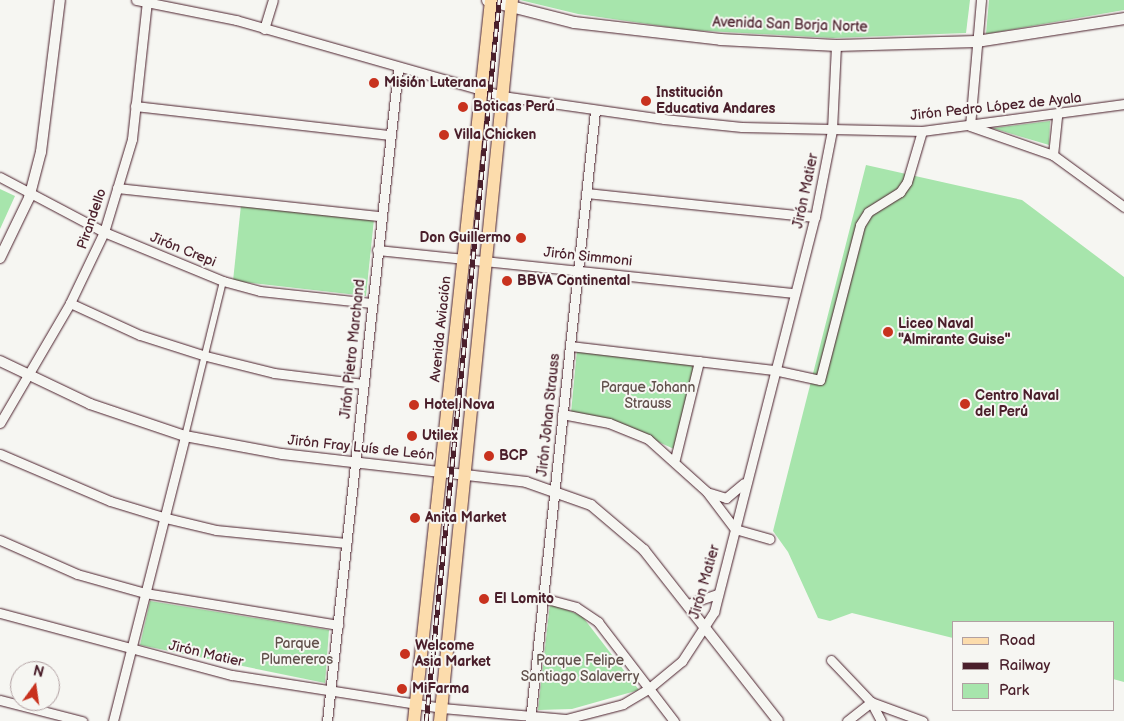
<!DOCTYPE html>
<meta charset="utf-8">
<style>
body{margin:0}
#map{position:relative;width:1124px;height:721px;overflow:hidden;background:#f6f6f2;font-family:"Balsamiq Sans",sans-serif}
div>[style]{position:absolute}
.green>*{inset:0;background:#a7e5ac}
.roads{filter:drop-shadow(0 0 1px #4a1f2b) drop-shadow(0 0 1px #4a1f2b)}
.pedestrian>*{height:6px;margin:-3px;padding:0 3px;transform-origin:3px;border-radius:3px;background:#f6f6f2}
.minor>*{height:9px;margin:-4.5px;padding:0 4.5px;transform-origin:4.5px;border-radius:4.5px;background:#f6f6f2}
.tertiary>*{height:10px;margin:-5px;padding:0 5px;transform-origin:5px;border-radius:5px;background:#f6f6f2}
.secondary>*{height:11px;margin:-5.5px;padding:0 5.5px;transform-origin:5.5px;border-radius:5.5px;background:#f6f6f2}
.primary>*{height:12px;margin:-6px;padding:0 6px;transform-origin:6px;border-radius:6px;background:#fcdcac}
.rail>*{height:4.5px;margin-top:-2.25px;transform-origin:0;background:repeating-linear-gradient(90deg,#f6f6f2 0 8px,#4a1f2b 0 16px);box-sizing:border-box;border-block:1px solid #4a1f2b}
.dots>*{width:14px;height:14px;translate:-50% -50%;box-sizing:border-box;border:2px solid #f6f6f2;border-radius:50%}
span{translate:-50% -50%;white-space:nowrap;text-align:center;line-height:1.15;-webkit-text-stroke:4px #f6f6f2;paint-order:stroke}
.street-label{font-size:14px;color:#4a1f2b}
.poi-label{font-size:14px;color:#4a1f2b;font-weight:700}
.left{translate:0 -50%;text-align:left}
.right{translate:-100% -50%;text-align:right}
.park-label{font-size:14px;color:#61504b}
.legend{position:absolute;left:952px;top:621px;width:162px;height:90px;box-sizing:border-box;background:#f6f6f2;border:1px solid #b1a0a2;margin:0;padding:6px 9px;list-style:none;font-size:15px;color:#4a1f2b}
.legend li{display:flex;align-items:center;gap:10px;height:25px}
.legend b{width:25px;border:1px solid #b1a0a2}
.north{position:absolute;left:10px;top:661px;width:50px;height:50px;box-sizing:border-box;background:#f6f6f2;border:1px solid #b1a0a2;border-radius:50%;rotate:14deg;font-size:14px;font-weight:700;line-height:20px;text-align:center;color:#4a1f2b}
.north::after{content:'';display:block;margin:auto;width:18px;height:22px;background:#c8321e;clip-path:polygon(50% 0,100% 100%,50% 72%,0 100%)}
</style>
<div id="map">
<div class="green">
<i style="clip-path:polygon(520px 0,970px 0,966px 33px,833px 38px,689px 30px,578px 14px)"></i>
<i style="clip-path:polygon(989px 0,1124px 0,1124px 10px,986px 34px)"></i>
<i style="clip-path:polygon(1050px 121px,1049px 145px,992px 128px,993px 128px)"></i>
<i style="clip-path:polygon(866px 165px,1022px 200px,1124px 277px,1124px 682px,1113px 679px,1113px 622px,953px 622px,953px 638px,852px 613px,830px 621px,818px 618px,788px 552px,773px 531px)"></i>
<i style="clip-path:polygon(0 189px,15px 196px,0 229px)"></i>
<i style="clip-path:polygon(241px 205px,374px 219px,366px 296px,233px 281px)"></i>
<i style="clip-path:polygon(577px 350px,695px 364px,674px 449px,610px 420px,571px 413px)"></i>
<i style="clip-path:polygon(150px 601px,329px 630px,325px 683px,140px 645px)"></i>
<i style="clip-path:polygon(550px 603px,582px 616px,639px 690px,572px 709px,538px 710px)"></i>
</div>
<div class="roads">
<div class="pedestrian">
<i style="left:185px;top:436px;width:160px;rotate:-76.2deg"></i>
</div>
<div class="minor">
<i style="left:136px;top:0;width:102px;rotate:11.3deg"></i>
<i style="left:236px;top:20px;width:277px;rotate:15.9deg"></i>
<i style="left:502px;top:96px;width:164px;rotate:8.1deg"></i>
<i style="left:664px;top:119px;width:78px;rotate:5.9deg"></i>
<i style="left:742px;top:127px;width:180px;rotate:1.3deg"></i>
<i style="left:922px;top:131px;width:204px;rotate:-7.6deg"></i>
<i style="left:981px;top:0;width:126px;rotate:95deg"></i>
<i style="left:970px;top:126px;width:88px;rotate:19.3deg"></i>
<i style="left:1053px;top:155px;width:88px;rotate:36.2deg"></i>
<i style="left:264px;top:29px;width:30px;rotate:-73deg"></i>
<i style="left:135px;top:106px;width:257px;rotate:6.5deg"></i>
<i style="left:1053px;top:155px;width:39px;rotate:-84deg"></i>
<i style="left:0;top:177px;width:118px;rotate:27.9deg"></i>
<i style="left:104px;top:232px;width:129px;rotate:22.4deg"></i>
<i style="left:223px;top:281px;width:38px;rotate:15deg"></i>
<i style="left:260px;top:291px;width:112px;rotate:6.2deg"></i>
<i style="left:117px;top:188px;width:265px;rotate:6.1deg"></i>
<i style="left:586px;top:193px;width:230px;rotate:6deg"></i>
<i style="left:377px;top:250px;width:420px;rotate:5.9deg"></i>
<i style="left:70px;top:303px;width:77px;rotate:24.6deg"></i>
<i style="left:140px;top:335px;width:69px;rotate:17.7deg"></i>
<i style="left:206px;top:356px;width:70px;rotate:14deg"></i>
<i style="left:274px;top:373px;width:90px;rotate:7deg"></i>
<i style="left:570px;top:346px;width:205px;rotate:6.7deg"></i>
<i style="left:774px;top:370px;width:47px;rotate:12.3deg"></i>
<i style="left:820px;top:380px;width:160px;rotate:-75.5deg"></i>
<i style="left:860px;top:225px;width:15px;rotate:-58deg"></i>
<i style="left:868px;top:212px;width:38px;rotate:-32deg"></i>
<i style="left:900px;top:192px;width:12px;rotate:-55deg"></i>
<i style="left:907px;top:182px;width:53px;rotate:-73.6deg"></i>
<i style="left:562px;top:414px;width:48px;rotate:10.8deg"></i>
<i style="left:609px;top:423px;width:42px;rotate:22.3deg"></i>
<i style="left:648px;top:439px;width:79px;rotate:41.9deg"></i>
<i style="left:707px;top:492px;width:46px;rotate:52.9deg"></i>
<i style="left:735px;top:529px;width:36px;rotate:16deg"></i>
<i style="left:0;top:423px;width:139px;rotate:-59.7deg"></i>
<i style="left:70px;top:303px;width:79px;rotate:-64.4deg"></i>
<i style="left:104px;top:232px;width:97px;rotate:-73.2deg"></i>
<i style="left:132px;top:139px;width:139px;rotate:-83.8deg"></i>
<i style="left:0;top:454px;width:120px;rotate:23.1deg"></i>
<i style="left:110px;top:501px;width:59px;rotate:16.9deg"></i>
<i style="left:166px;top:518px;width:51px;rotate:13.5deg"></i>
<i style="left:216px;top:530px;width:131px;rotate:5.7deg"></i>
<i style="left:675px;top:459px;width:101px;rotate:-76.2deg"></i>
<i style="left:710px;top:493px;width:17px;rotate:17deg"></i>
<i style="left:726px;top:498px;width:23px;rotate:-40deg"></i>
<i style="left:0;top:540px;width:84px;rotate:23.8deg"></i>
<i style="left:77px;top:574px;width:71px;rotate:15.6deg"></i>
<i style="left:145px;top:593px;width:196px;rotate:9.4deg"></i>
<i style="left:543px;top:598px;width:34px;rotate:15deg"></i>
<i style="left:576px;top:607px;width:27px;rotate:34deg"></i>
<i style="left:598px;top:622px;width:125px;rotate:52.5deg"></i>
<i style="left:688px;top:604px;width:31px;rotate:-19deg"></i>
<i style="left:0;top:613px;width:240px;rotate:15deg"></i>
<i style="left:232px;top:675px;width:213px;rotate:8.9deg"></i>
<i style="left:442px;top:708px;width:124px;rotate:5.1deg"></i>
<i style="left:566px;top:719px;width:59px;rotate:-14.7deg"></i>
<i style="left:623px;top:704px;width:29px;rotate:-31deg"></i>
<i style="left:648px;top:689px;width:44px;rotate:-39.5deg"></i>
<i style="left:682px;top:661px;width:59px;rotate:-56.9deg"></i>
<i style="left:714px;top:612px;width:408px;rotate:-75.7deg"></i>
<i style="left:815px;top:217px;width:89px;rotate:-78.9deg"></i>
<i style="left:832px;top:130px;width:85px;rotate:-87.3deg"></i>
<i style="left:831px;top:660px;width:58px;rotate:46.4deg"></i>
<i style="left:871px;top:702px;width:21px;rotate:62deg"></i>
<i style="left:0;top:700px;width:85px;rotate:14.4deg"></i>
<i style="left:113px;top:721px;width:294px;rotate:-75.8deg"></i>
<i style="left:327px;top:721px;width:655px;rotate:-83.78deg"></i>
<i style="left:530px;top:721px;width:613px;rotate:-83.92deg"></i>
<i style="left:847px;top:721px;width:31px;rotate:-38deg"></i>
<i style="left:871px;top:702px;width:55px;rotate:20.1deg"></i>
</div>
<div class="tertiary">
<i style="left:0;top:258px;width:67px;rotate:-64.2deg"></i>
<i style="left:29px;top:198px;width:48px;rotate:-75.4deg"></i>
<i style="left:41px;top:152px;width:153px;rotate:-82.9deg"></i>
<i style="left:0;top:361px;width:100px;rotate:25.5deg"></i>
<i style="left:90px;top:404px;width:100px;rotate:18.6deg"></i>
<i style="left:185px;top:436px;width:99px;rotate:10.5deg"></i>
<i style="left:282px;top:454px;width:246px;rotate:6.5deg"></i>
<i style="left:526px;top:482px;width:69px;rotate:19.5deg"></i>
<i style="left:591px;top:505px;width:70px;rotate:40.3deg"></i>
<i style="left:644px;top:550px;width:217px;rotate:51.9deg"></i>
</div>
<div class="secondary">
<i style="left:487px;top:0;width:90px;rotate:14.2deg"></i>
<i style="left:574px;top:22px;width:147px;rotate:6.6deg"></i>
<i style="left:720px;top:39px;width:116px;rotate:3deg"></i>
<i style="left:836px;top:45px;width:140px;rotate:-1.6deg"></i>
<i style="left:976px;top:41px;width:150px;rotate:-8.8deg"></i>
</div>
<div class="primary">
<i style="left:414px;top:721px;width:725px;rotate:-83.9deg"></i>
<i style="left:440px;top:721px;width:725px;rotate:-84.3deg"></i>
</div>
</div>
<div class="rail">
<i style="left:426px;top:721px;width:725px;rotate:-84.22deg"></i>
</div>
<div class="dots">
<i style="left:374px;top:83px;background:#c8321e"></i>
<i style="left:646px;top:101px;background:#c8321e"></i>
<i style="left:463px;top:107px;background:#c8321e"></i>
<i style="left:444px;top:135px;background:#c8321e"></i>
<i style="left:521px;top:238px;background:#c8321e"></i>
<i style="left:507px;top:281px;background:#c8321e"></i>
<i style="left:888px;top:332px;background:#c8321e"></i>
<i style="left:965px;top:404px;background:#c8321e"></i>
<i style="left:414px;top:405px;background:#c8321e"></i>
<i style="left:412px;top:436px;background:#c8321e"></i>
<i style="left:489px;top:456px;background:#c8321e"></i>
<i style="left:415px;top:518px;background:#c8321e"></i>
<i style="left:484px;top:599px;background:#c8321e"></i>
<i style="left:405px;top:654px;background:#c8321e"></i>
<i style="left:402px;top:689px;background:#c8321e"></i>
</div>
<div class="street-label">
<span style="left:790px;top:25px;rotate:2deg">Avenida San Borja Norte</span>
<span style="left:996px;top:107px;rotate:-6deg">Jirón Pedro López de Ayala</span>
<span style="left:806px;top:191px;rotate:-78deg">Jirón Matier</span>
<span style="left:92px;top:219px;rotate:-71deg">Pirandello</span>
<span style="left:183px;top:250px;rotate:22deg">Jirón Crepi</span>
<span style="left:588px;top:257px;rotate:6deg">Jirón Simmoni</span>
<span style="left:441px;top:329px;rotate:-84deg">Avenida Aviación</span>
<span style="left:353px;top:349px;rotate:-84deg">Jirón Pietro Marchand</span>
<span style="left:549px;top:415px;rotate:-84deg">Jirón Johan Strauss</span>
<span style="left:361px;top:448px;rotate:6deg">Jirón Fray Luís de León</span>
<span style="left:705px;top:582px;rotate:-74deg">Jirón Matier</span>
<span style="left:206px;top:654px;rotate:13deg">Jirón Matier</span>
</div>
<div class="poi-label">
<span class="left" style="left:384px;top:83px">Misión Luterana</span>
<span class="left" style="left:656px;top:101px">Institución<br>Educativa Andares</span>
<span class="left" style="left:473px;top:107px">Boticas Perú</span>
<span class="left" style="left:454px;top:135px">Villa Chicken</span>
<span class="right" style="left:511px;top:238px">Don Guillermo</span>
<span class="left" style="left:517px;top:281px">BBVA Continental</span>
<span class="left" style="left:898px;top:332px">Liceo Naval<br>"Almirante Guise"</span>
<span class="left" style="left:975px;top:404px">Centro Naval<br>del Perú</span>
<span class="left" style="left:424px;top:405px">Hotel Nova</span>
<span class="left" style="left:422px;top:436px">Utilex</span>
<span class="left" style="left:499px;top:456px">BCP</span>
<span class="left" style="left:425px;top:518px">Anita Market</span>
<span class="left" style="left:494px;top:599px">El Lomito</span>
<span class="left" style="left:415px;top:654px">Welcome<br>Asia Market</span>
<span class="left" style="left:412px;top:689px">MiFarma</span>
</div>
<div class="park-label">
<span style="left:648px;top:396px">Parque Johann<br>Strauss</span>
<span style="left:297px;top:652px">Parque<br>Plumereros</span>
<span style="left:580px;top:669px">Parque Felipe<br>Santiago Salaverry</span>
</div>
<ul class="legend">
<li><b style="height:6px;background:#fcdcac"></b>Road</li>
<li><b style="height:6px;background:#4a1f2b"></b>Railway</li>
<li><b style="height:14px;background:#a7e5ac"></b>Park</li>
</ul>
<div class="north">N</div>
</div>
